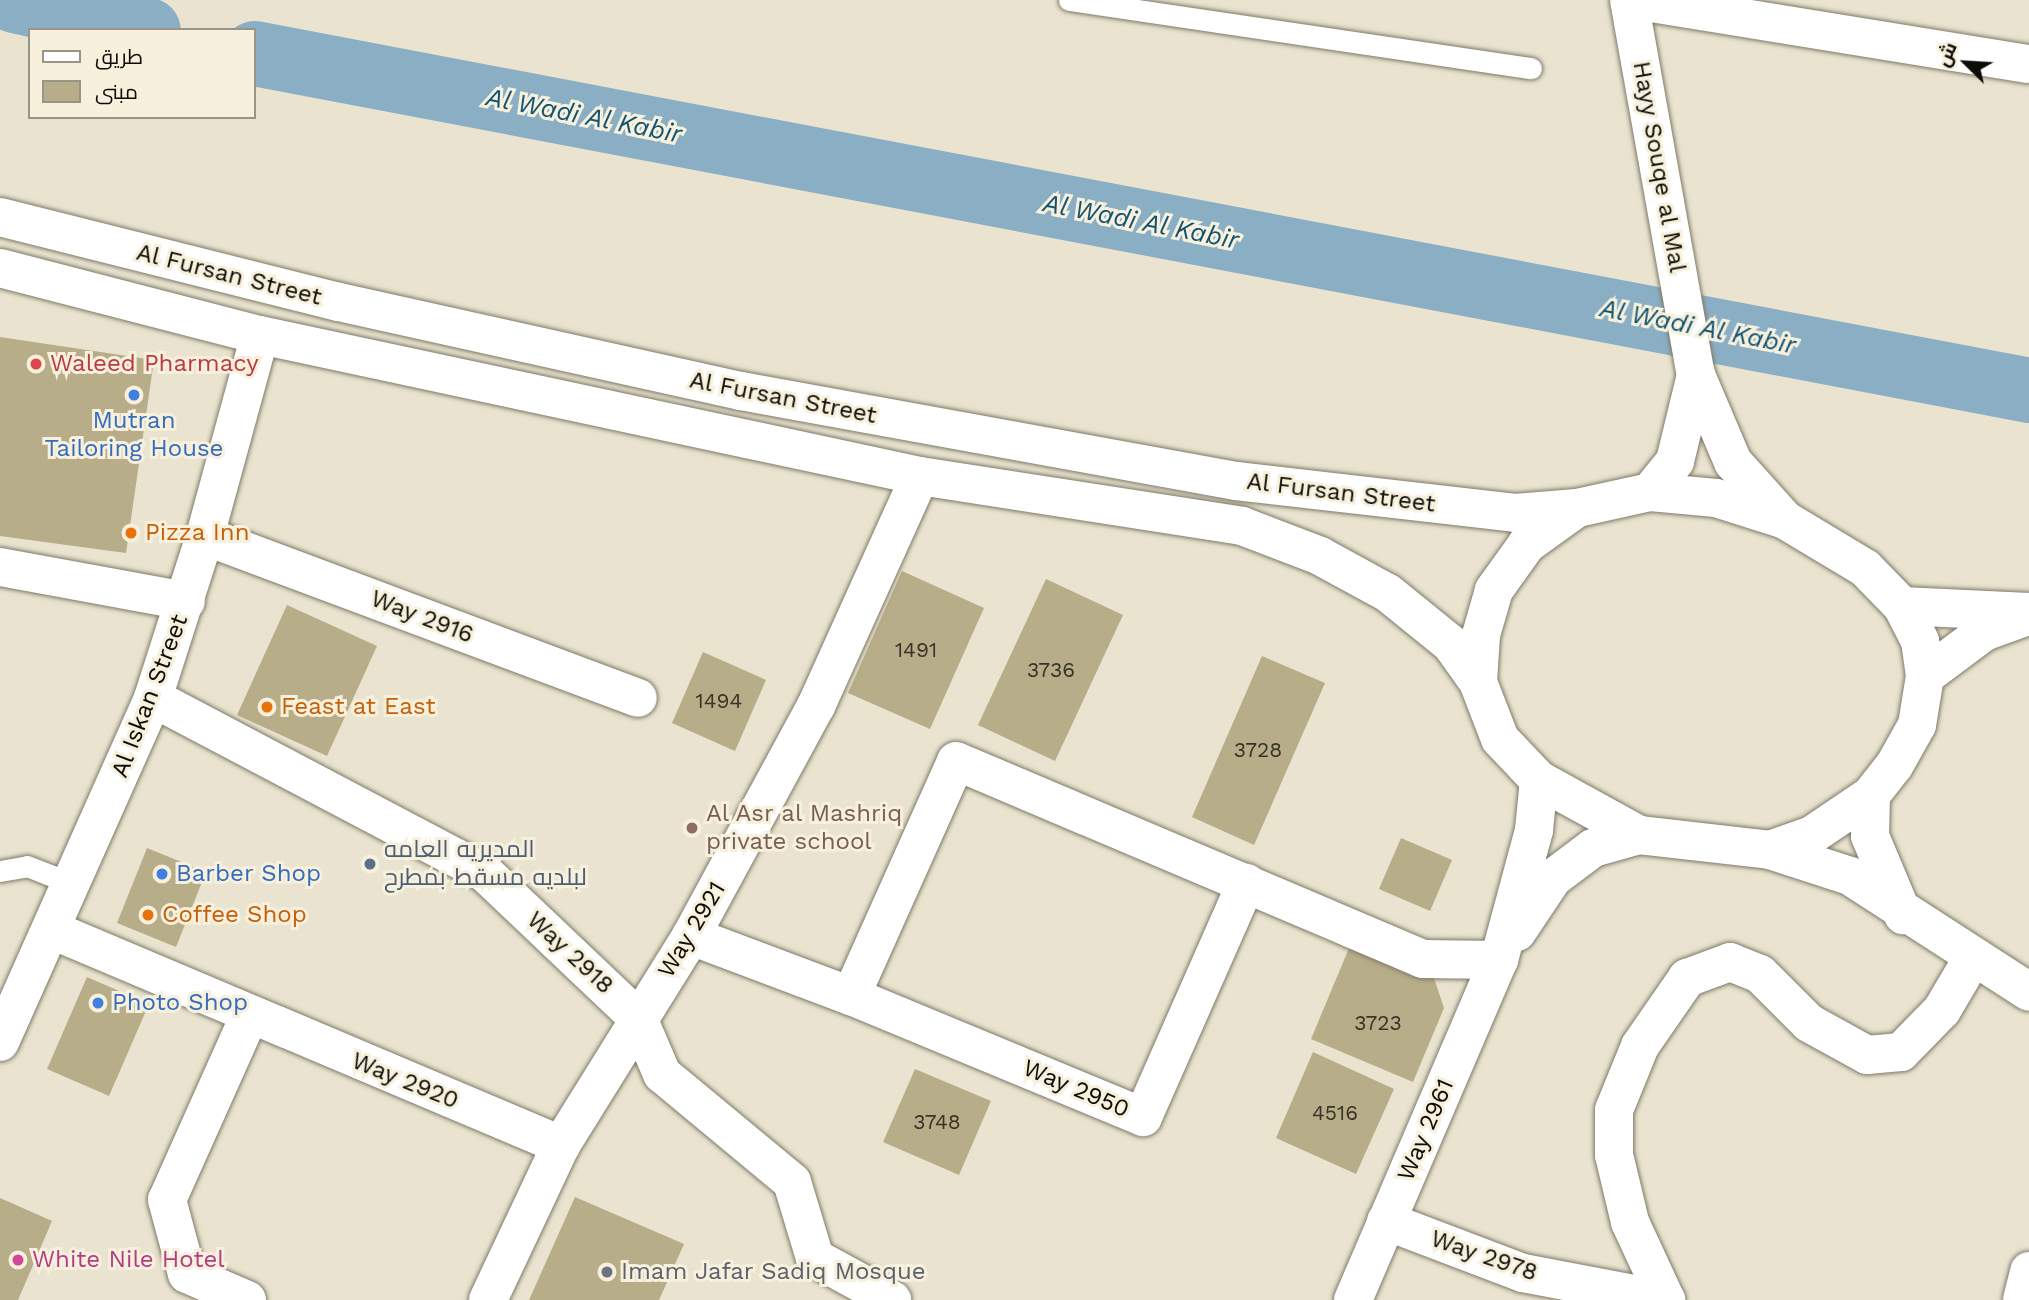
<!DOCTYPE html>
<meta charset="utf-8">
<style>
body{margin:0}
#map{position:relative;width:2029px;height:1300px;overflow:hidden;background:#e9e3cf;font-family:"Work Sans",Cairo,sans-serif}
div>[style]{position:absolute}
.river>*{height:65px;margin:-32.5px;padding:0 32.5px;transform-origin:32.5px;border-radius:32.5px;background:#8aafc5}
.building>*{inset:0;background:#b8ad89}
.roads{filter:drop-shadow(0 0 2px #7f7a68) drop-shadow(0 0 2px #7f7a68)}
.service>*{height:21px;margin:-10.5px;padding:0 10.5px;transform-origin:10.5px;border-radius:10.5px;background:#fff}
.minor>*{height:38px;margin:-19px;padding:0 19px;transform-origin:19px;border-radius:19px;background:#fff}
.tertiary>*{height:38px;margin:-19px;padding:0 19px;transform-origin:19px;border-radius:19px;background:#fff}
.dots>*{width:19px;height:19px;translate:-50% -50%;box-sizing:border-box;border:4px solid #f6f0dc;border-radius:50%}
span{translate:-50% -50%;white-space:nowrap;text-align:center;line-height:1.15;-webkit-text-stroke:6px #f6f0dc;paint-order:stroke}
.number-label{font-size:21px;color:#383427}
.number-label span{-webkit-text-stroke-width:0}
.street-label{font-size:24px;color:#0e0c06}
.health-label{font-size:24px;color:#be3a42}
.left{translate:0 -50%;text-align:left}
.shop-label{font-size:24px;color:#366cbe}
.food-label{font-size:24px;color:#c56008}
.education-label{font-size:24px;color:#785e54}
.service-label{font-size:24px;color:#4e5e75}
.hotel-label{font-size:24px;color:#b23c85}
.worship-label{font-size:24px;color:#5b616d}
.water-label{font-size:26px;color:#135473;font-style:italic}
.legend{position:absolute;left:28px;top:28px;width:228px;height:91px;box-sizing:border-box;background:#f6f0dc;border:2px solid #999586;margin:0;padding:9px 12px;list-style:none;font-size:21px;color:#0e0c06}
.legend li{display:flex;align-items:center;gap:14px;height:35px}
.legend b{width:35px;border:2px solid #999586}
.north{position:absolute;left:1931px;top:28px;width:70px;height:70px;-webkit-text-stroke:5px #f6f0dc;paint-order:stroke;rotate:294deg;font-size:19px;font-weight:700;line-height:28px;text-align:center;color:#0e0c06}
.north::after{content:'';display:block;margin:auto;width:24px;height:32px;background:#0e0c06;clip-path:polygon(50% 0,100% 100%,50% 72%,0 100%)}
</style>
<div id="map">
<div class="river">
<i style="left:14px;top:0;width:137px;rotate:12.6deg"></i>
<i style="left:254px;top:53px;width:1807px;rotate:10.75deg"></i>
</div>
<div class="building">
<i style="clip-path:polygon(0 337px,154px 360px,126px 553px,0 536px)"></i>
<i style="clip-path:polygon(902px 571px,984px 608px,930px 729px,848px 693px)"></i>
<i style="clip-path:polygon(1046px 579px,1123px 615px,1055px 761px,978px 725px)"></i>
<i style="clip-path:polygon(287px 605px,377px 646px,327px 756px,237px 715px)"></i>
<i style="clip-path:polygon(703px 652px,766px 680px,735px 751px,672px 723px)"></i>
<i style="clip-path:polygon(1262px 656px,1325px 683px,1254px 845px,1192px 817px)"></i>
<i style="clip-path:polygon(1401px 838px,1452px 860px,1430px 911px,1379px 889px)"></i>
<i style="clip-path:polygon(147px 848px,206px 872px,176px 947px,117px 923px)"></i>
<i style="clip-path:polygon(1352px 941px,1433px 975px,1444px 1008px,1413px 1082px,1311px 1039px)"></i>
<i style="clip-path:polygon(87px 977px,149px 1004px,109px 1096px,47px 1069px)"></i>
<i style="clip-path:polygon(1313px 1052px,1394px 1089px,1356px 1174px,1276px 1138px)"></i>
<i style="clip-path:polygon(915px 1069px,991px 1101px,959px 1175px,883px 1142px)"></i>
<i style="clip-path:polygon(575px 1197px,684px 1244px,659px 1300px,529px 1300px)"></i>
<i style="clip-path:polygon(0 1198px,52px 1221px,18px 1300px,0 1300px)"></i>
</div>
<div class="roads">
<div class="service">
<i style="left:1069px;top:0;width:467px;rotate:8.4deg"></i>
<i style="left:0;top:871px;width:27px;rotate:-10deg"></i>
<i style="left:27px;top:866px;width:49px;rotate:21.4deg"></i>
</div>
<div class="minor">
<i style="left:205px;top:536px;width:462px;rotate:20.5deg"></i>
<i style="left:0;top:567px;width:189px;rotate:10.4deg"></i>
<i style="left:153px;top:698px;width:375px;rotate:27.8deg"></i>
<i style="left:485px;top:873px;width:211px;rotate:43.5deg"></i>
<i style="left:638px;top:1018px;width:61px;rotate:66.8deg"></i>
<i style="left:662px;top:1074px;width:169px;rotate:39.7deg"></i>
<i style="left:792px;top:1182px;width:79px;rotate:73.2deg"></i>
<i style="left:815px;top:1258px;width:88px;rotate:28.6deg"></i>
<i style="left:52px;top:930px;width:553px;rotate:22.9deg"></i>
<i style="left:1517px;top:932px;width:65px;rotate:-56.3deg"></i>
<i style="left:1553px;top:878px;width:50px;rotate:-36.9deg"></i>
<i style="left:1593px;top:848px;width:48px;rotate:-15.8deg"></i>
<i style="left:691px;top:936px;width:171px;rotate:20.6deg"></i>
<i style="left:851px;top:996px;width:316px;rotate:22.5deg"></i>
<i style="left:1143px;top:1117px;width:256px;rotate:-66.2deg"></i>
<i style="left:851px;top:996px;width:257px;rotate:-65.9deg"></i>
<i style="left:956px;top:761px;width:507px;rotate:22.98deg"></i>
<i style="left:1423px;top:959px;width:76px;rotate:0.8deg"></i>
<i style="left:0;top:1042px;width:376px;rotate:-66deg"></i>
<i style="left:153px;top:698px;width:170px;rotate:-72.2deg"></i>
<i style="left:205px;top:536px;width:208px;rotate:-74.7deg"></i>
<i style="left:1386px;top:1221px;width:147px;rotate:20.8deg"></i>
<i style="left:1523px;top:1273px;width:146px;rotate:10.7deg"></i>
<i style="left:247px;top:1300px;width:65px;rotate:-156.6deg"></i>
<i style="left:187px;top:1274px;width:77px;rotate:-105.1deg"></i>
<i style="left:167px;top:1200px;width:201px;rotate:-65.9deg"></i>
<i style="left:488px;top:1300px;width:171px;rotate:-64.8deg"></i>
<i style="left:561px;top:1145px;width:246px;rotate:-58.1deg"></i>
<i style="left:691px;top:936px;width:262px;rotate:-61.5deg"></i>
<i style="left:816px;top:706px;width:252px;rotate:-65.7deg"></i>
<i style="left:1353px;top:1300px;width:370px;rotate:-66.8deg"></i>
<i style="left:1499px;top:960px;width:135px;rotate:-74.9deg"></i>
<i style="left:1534px;top:830px;width:50px;rotate:-84.3deg"></i>
<i style="left:1666px;top:1300px;width:86px;rotate:-114.8deg"></i>
<i style="left:1630px;top:1222px;width:69px;rotate:-103.4deg"></i>
<i style="left:1614px;top:1155px;width:45px;rotate:-90deg"></i>
<i style="left:1614px;top:1110px;width:69px;rotate:-67.9deg"></i>
<i style="left:1640px;top:1046px;width:83px;rotate:-55.3deg"></i>
<i style="left:1687px;top:978px;width:46px;rotate:-20.4deg"></i>
<i style="left:1730px;top:962px;width:32px;rotate:22deg"></i>
<i style="left:1760px;top:974px;width:69px;rotate:45deg"></i>
<i style="left:1809px;top:1023px;width:66px;rotate:28.9deg"></i>
<i style="left:1867px;top:1055px;width:34px;rotate:-5deg"></i>
<i style="left:1901px;top:1052px;width:59px;rotate:-45.7deg"></i>
<i style="left:1942px;top:1010px;width:59px;rotate:-59.5deg"></i>
<i style="left:2022px;top:1300px;width:30px;rotate:-76deg"></i>
</div>
<div class="tertiary">
<i style="left:1629px;top:0;width:381px;rotate:79.9deg"></i>
<i style="left:1696px;top:375px;width:95px;rotate:67deg"></i>
<i style="left:1733px;top:462px;width:78px;rotate:48.1deg"></i>
<i style="left:1633px;top:0;width:401px;rotate:9.2deg"></i>
<i style="left:0;top:217px;width:349px;rotate:14.1deg"></i>
<i style="left:339px;top:302px;width:412px;rotate:12.5deg"></i>
<i style="left:741px;top:391px;width:503px;rotate:10.3deg"></i>
<i style="left:1236px;top:481px;width:281px;rotate:6.5deg"></i>
<i style="left:1515px;top:513px;width:62px;rotate:-4.6deg"></i>
<i style="left:0;top:268px;width:268px;rotate:14.5deg"></i>
<i style="left:260px;top:335px;width:675px;rotate:12.06deg"></i>
<i style="left:920px;top:476px;width:326px;rotate:8.8deg"></i>
<i style="left:1242px;top:526px;width:84px;rotate:21deg"></i>
<i style="left:1320px;top:556px;width:77px;rotate:28.6deg"></i>
<i style="left:1388px;top:593px;width:81px;rotate:39deg"></i>
<i style="left:1451px;top:644px;width:47px;rotate:54.6deg"></i>
<i style="left:1478px;top:682px;width:61px;rotate:68.9deg"></i>
<i style="left:1500px;top:739px;width:57px;rotate:46.4deg"></i>
<i style="left:1539px;top:780px;width:114px;rotate:28.8deg"></i>
<i style="left:1639px;top:835px;width:132px;rotate:6.5deg"></i>
<i style="left:1770px;top:850px;width:45px;rotate:-19.7deg"></i>
<i style="left:1812px;top:835px;width:71px;rotate:-34.1deg"></i>
<i style="left:1871px;top:795px;width:37px;rotate:-52deg"></i>
<i style="left:1894px;top:766px;width:47px;rotate:-60.7deg"></i>
<i style="left:1917px;top:725px;width:50px;rotate:-80.7deg"></i>
<i style="left:1925px;top:676px;width:35px;rotate:-98deg"></i>
<i style="left:1920px;top:641px;width:39px;rotate:-117deg"></i>
<i style="left:1902px;top:606px;width:53px;rotate:-134.2deg"></i>
<i style="left:1865px;top:568px;width:93px;rotate:-149deg"></i>
<i style="left:1785px;top:520px;width:72px;rotate:-162.3deg"></i>
<i style="left:1716px;top:498px;width:66px;rotate:-174.8deg"></i>
<i style="left:1650px;top:492px;width:75px;rotate:167.6deg"></i>
<i style="left:1577px;top:508px;width:62px;rotate:144.2deg"></i>
<i style="left:1527px;top:544px;width:57px;rotate:125.7deg"></i>
<i style="left:1494px;top:590px;width:47px;rotate:106.1deg"></i>
<i style="left:1481px;top:635px;width:47px;rotate:93.7deg"></i>
<i style="left:1650px;top:492px;width:40px;rotate:-51deg"></i>
<i style="left:1675px;top:461px;width:89px;rotate:-76.3deg"></i>
<i style="left:1902px;top:606px;width:127px;rotate:2.7deg"></i>
<i style="left:1925px;top:676px;width:74px;rotate:-36.7deg"></i>
<i style="left:1984px;top:632px;width:44px;rotate:-20.1deg"></i>
<i style="left:1871px;top:795px;width:41px;rotate:91.4deg"></i>
<i style="left:1870px;top:836px;width:86px;rotate:67.3deg"></i>
<i style="left:1770px;top:850px;width:84px;rotate:18deg"></i>
<i style="left:1850px;top:876px;width:213px;rotate:32.9deg"></i>
</div>
</div>
<div class="dots">
<i style="left:36px;top:364px;background:#e0444e"></i>
<i style="left:134px;top:395px;background:#3f7fe0"></i>
<i style="left:131px;top:533px;background:#e8710a"></i>
<i style="left:267px;top:707px;background:#e8710a"></i>
<i style="left:692px;top:828px;background:#8d6e63"></i>
<i style="left:370px;top:864px;background:#5c6f8a"></i>
<i style="left:162px;top:874px;background:#3f7fe0"></i>
<i style="left:148px;top:915px;background:#e8710a"></i>
<i style="left:98px;top:1003px;background:#3f7fe0"></i>
<i style="left:18px;top:1260px;background:#d1479c"></i>
<i style="left:607px;top:1272px;background:#6b7280"></i>
</div>
<div class="number-label">
<span style="left:916px;top:650px">1491</span>
<span style="left:1051px;top:670px">3736</span>
<span style="left:719px;top:701px">1494</span>
<span style="left:1258px;top:750px">3728</span>
<span style="left:1378px;top:1023px">3723</span>
<span style="left:1335px;top:1113px">4516</span>
<span style="left:937px;top:1122px">3748</span>
</div>
<div class="street-label">
<span style="left:1659px;top:167px;rotate:80deg">Hayy Souqe al Mal</span>
<span style="left:229px;top:275px;rotate:14deg">Al Fursan Street</span>
<span style="left:783px;top:398px;rotate:11deg">Al Fursan Street</span>
<span style="left:1341px;top:493px;rotate:7deg">Al Fursan Street</span>
<span style="left:422px;top:617px;rotate:21deg">Way 2916</span>
<span style="left:150px;top:696px;rotate:-69deg">Al Iskan Street</span>
<span style="left:692px;top:930px;rotate:-59deg">Way 2921</span>
<span style="left:570px;top:953px;rotate:43deg">Way 2918</span>
<span style="left:405px;top:1081px;rotate:22deg">Way 2920</span>
<span style="left:1076px;top:1089px;rotate:23deg">Way 2950</span>
<span style="left:1426px;top:1130px;rotate:-67deg">Way 2961</span>
<span style="left:1484px;top:1256px;rotate:19deg">Way 2978</span>
</div>
<div class="health-label">
<span class="left" style="left:50px;top:364px">Waleed Pharmacy</span>
</div>
<div class="shop-label">
<span style="left:134px;top:435px">Mutran<br>Tailoring House</span>
<span class="left" style="left:176px;top:874px">Barber Shop</span>
<span class="left" style="left:112px;top:1003px">Photo Shop</span>
</div>
<div class="food-label">
<span class="left" style="left:145px;top:533px">Pizza Inn</span>
<span class="left" style="left:281px;top:707px">Feast at East</span>
<span class="left" style="left:162px;top:915px">Coffee Shop</span>
</div>
<div class="education-label">
<span class="left" style="left:706px;top:828px">Al Asr al Mashriq<br>private school</span>
</div>
<div class="service-label">
<span class="left" style="left:384px;top:864px">المديريه العامه<br>لبلديه مسقط بمطرح</span>
</div>
<div class="hotel-label">
<span class="left" style="left:32px;top:1260px">White Nile Hotel</span>
</div>
<div class="worship-label">
<span class="left" style="left:621px;top:1272px">Imam Jafar Sadiq Mosque</span>
</div>
<div class="water-label">
<span style="left:584px;top:116px;rotate:11deg">Al Wadi Al Kabir</span>
<span style="left:1141px;top:222px;rotate:11deg">Al Wadi Al Kabir</span>
<span style="left:1698px;top:327px;rotate:11deg">Al Wadi Al Kabir</span>
</div>
<ul class="legend">
<li><b style="height:9px;background:#fff"></b>طريق</li>
<li><b style="height:19px;background:#b8ad89"></b>مبنى</li>
</ul>
<div class="north">ش</div>
</div>
